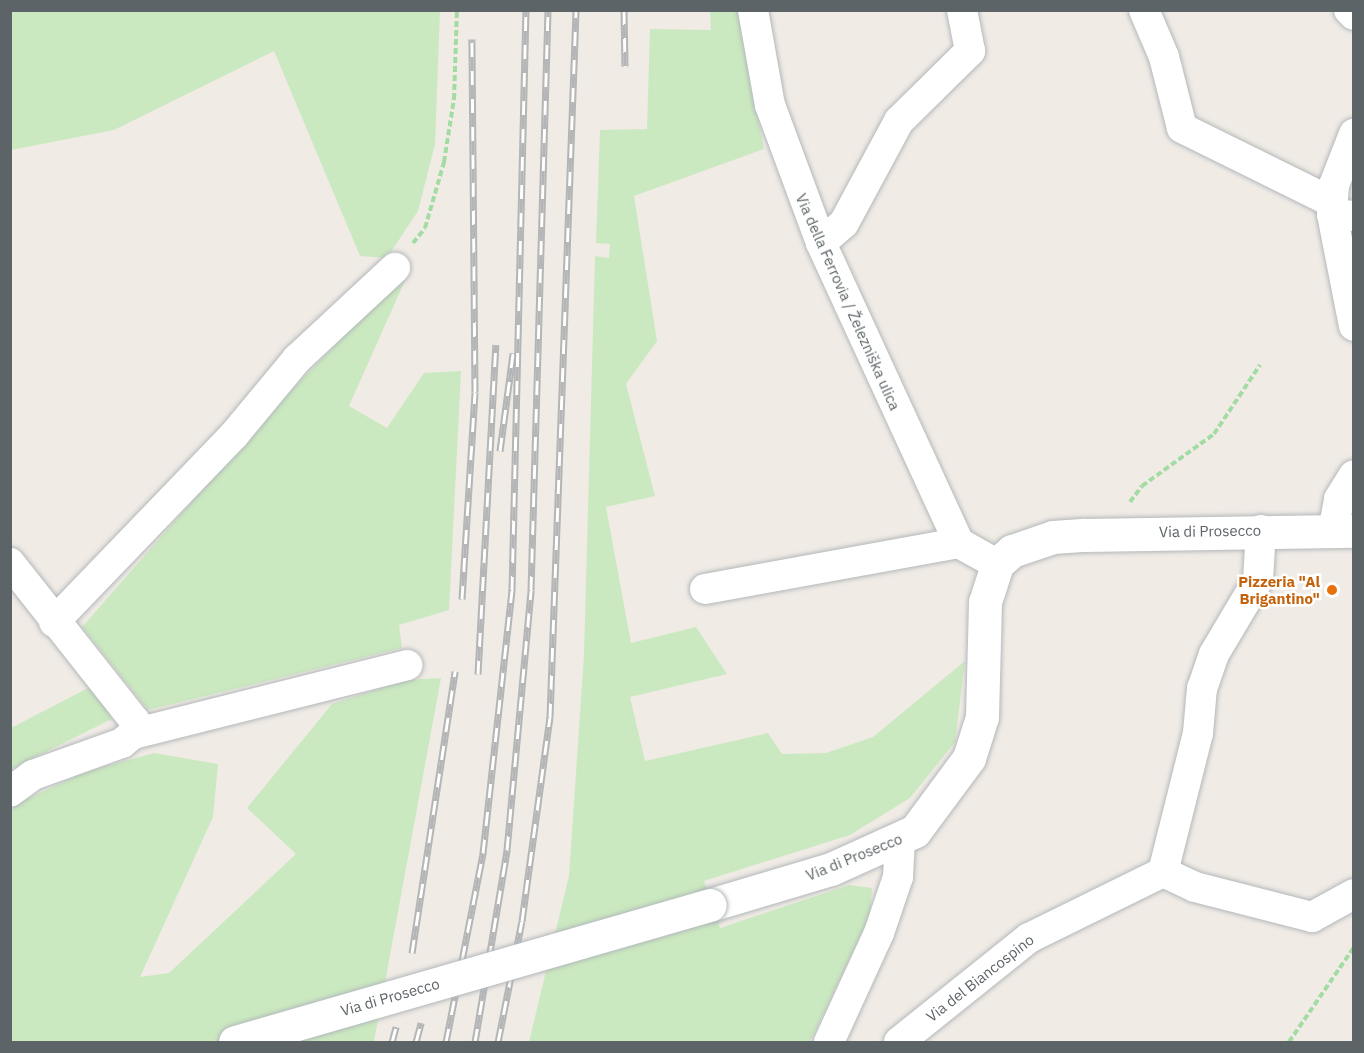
<!DOCTYPE html>
<meta charset="utf-8">
<style>
body{margin:0}
#map{position:relative;width:1364px;height:1053px;overflow:hidden;background:#f0ebe5;font-family:"IBM Plex Sans",sans-serif}
div>[style]{position:absolute}
.green>*{inset:0;background:#cbe9c0}
.path>*{height:4px;margin-top:-2px;transform-origin:0;background:repeating-linear-gradient(90deg,#a2dca3 0 6px,transparent 0 9px)}
.roads{filter:drop-shadow(0 0 2px #b3b8bb) drop-shadow(0 0 2px #b3b8bb)}
.minor>*{height:30px;margin:-15px;padding:0 15px;transform-origin:15px;border-radius:15px;background:#fff}
.secondary>*{height:33px;margin:-16.5px;padding:0 16.5px;transform-origin:16.5px;border-radius:16.5px;background:#fff}
.rail>*{height:7px;margin-top:-3.5px;transform-origin:0;background:repeating-linear-gradient(90deg,#fff 0 14px,#b4b5b6 0 28px);box-sizing:border-box;border-block:2px solid #b4b5b6}
.bridges{filter:drop-shadow(0 0 2px #b2b8bb) drop-shadow(0 0 2px #b2b8bb)}
.secondary-bridge>*{height:33px;margin:-16.5px;padding:0 16.5px;transform-origin:16.5px;border-radius:16.5px;background:#fff}
.dots>*{width:16px;height:16px;translate:-50% -50%;box-sizing:border-box;border:3px solid #fff;border-radius:50%}
span{translate:-50% -50%;white-space:nowrap;text-align:center;line-height:1.15;-webkit-text-stroke:5px #fff;paint-order:stroke}
.street-label{font-size:15px;color:#5d6467}
.food-label{font-size:15px;color:#c56008;font-weight:700}
.right{translate:-100% -50%;text-align:right}
.frame{position:absolute;inset:0;border:12px solid #5d6467;pointer-events:none}
</style>
<div id="map">
<div class="green">
<i style="clip-path:polygon(11px 11px,440px 11px,435px 144px,418px 211px,387px 258px,360px 256px,274px 51px,114px 130px,11px 150px)"></i>
<i style="clip-path:polygon(710px 11px,738px 11px,764px 149px,634px 196px,657px 341px,626px 384px,655px 496px,606px 507px,631px 643px,696px 627px,727px 674px,630px 697px,645px 761px,768px 733px,782px 754px,826px 753px,873px 737px,965px 661px,955px 742px,910px 798px,850px 835px,704px 881px,720px 928px,849px 885px,872px 888px,870px 916px,810px 1042px,529px 1042px,569px 876px,584px 655px,595px 256px,609px 258px,610px 244px,596px 243px,600px 130px,647px 129px,650px 29px,711px 30px)"></i>
<i style="clip-path:polygon(411px 267px,349px 406px,387px 428px,424px 373px,461px 371px,449px 610px,399px 625px,402px 648px,148px 710px,82px 627px,277px 405px)"></i>
<i style="clip-path:polygon(441px 678px,374px 1042px,11px 1042px,10px 814px,16px 804px,85px 772px,154px 753px,218px 764px,213px 817px,140px 977px,169px 973px,296px 854px,247px 808px,332px 704px,407px 680px)"></i>
<i style="clip-path:polygon(92px 686px,112px 719px,11px 769px,11px 728px)"></i>
</div>
<div class="path">
<i style="left:413px;top:243px;width:19px;rotate:-51deg"></i>
<i style="left:425px;top:228px;width:69px;rotate:-73.9deg"></i>
<i style="left:444px;top:162px;width:64px;rotate:-81deg"></i>
<i style="left:454px;top:99px;width:89px;rotate:-88.1deg"></i>
<i style="left:1130px;top:502px;width:20px;rotate:-53deg"></i>
<i style="left:1142px;top:486px;width:89px;rotate:-35.8deg"></i>
<i style="left:1214px;top:434px;width:83px;rotate:-56.3deg"></i>
<i style="left:1289px;top:1042px;width:115px;rotate:-55.6deg"></i>
</div>
<div class="roads">
<div class="minor">
<i style="left:753px;top:10px;width:97px;rotate:79.9deg"></i>
<i style="left:770px;top:105px;width:147px;rotate:69.7deg"></i>
<i style="left:821px;top:243px;width:330px;rotate:65.3deg"></i>
<i style="left:959px;top:543px;width:43px;rotate:28.9deg"></i>
<i style="left:1144px;top:10px;width:51px;rotate:66.9deg"></i>
<i style="left:1164px;top:57px;width:73px;rotate:75.8deg"></i>
<i style="left:1182px;top:128px;width:167px;rotate:26.3deg"></i>
<i style="left:1349px;top:10px;width:7px;rotate:45deg"></i>
<i style="left:1332px;top:214px;width:29px;rotate:-86deg"></i>
<i style="left:1334px;top:185px;width:55px;rotate:-68.6deg"></i>
<i style="left:1354px;top:216px;width:22px;rotate:-175deg"></i>
<i style="left:1332px;top:214px;width:114px;rotate:78.9deg"></i>
<i style="left:821px;top:243px;width:30px;rotate:-41deg"></i>
<i style="left:844px;top:223px;width:116px;rotate:-61.7deg"></i>
<i style="left:899px;top:121px;width:100px;rotate:-44.6deg"></i>
<i style="left:970px;top:51px;width:42px;rotate:-101deg"></i>
<i style="left:1261px;top:530px;width:50px;rotate:93.4deg"></i>
<i style="left:1258px;top:580px;width:86px;rotate:120.7deg"></i>
<i style="left:1214px;top:654px;width:36px;rotate:109deg"></i>
<i style="left:1202px;top:688px;width:45px;rotate:95.1deg"></i>
<i style="left:1198px;top:733px;width:143px;rotate:104.1deg"></i>
<i style="left:1163px;top:872px;width:35px;rotate:25deg"></i>
<i style="left:1195px;top:887px;width:121px;rotate:14.4deg"></i>
<i style="left:1312px;top:917px;width:48px;rotate:-28.7deg"></i>
<i style="left:1333px;top:531px;width:33px;rotate:-79deg"></i>
<i style="left:1339px;top:499px;width:28px;rotate:-58deg"></i>
<i style="left:10px;top:563px;width:201px;rotate:51.7deg"></i>
<i style="left:135px;top:721px;width:13px;rotate:99deg"></i>
<i style="left:133px;top:734px;width:14px;rotate:141deg"></i>
<i style="left:122px;top:743px;width:95px;rotate:160.2deg"></i>
<i style="left:33px;top:775px;width:29px;rotate:144deg"></i>
<i style="left:705px;top:589px;width:258px;rotate:-10.3deg"></i>
<i style="left:54px;top:622px;width:260px;rotate:-46.1deg"></i>
<i style="left:234px;top:435px;width:99px;rotate:-50.3deg"></i>
<i style="left:297px;top:359px;width:134px;rotate:-42.9deg"></i>
<i style="left:133px;top:734px;width:283px;rotate:-14.1deg"></i>
<i style="left:829px;top:1042px;width:120px;rotate:-65.4deg"></i>
<i style="left:879px;top:933px;width:59px;rotate:-71.3deg"></i>
<i style="left:898px;top:877px;width:35px;rotate:-87deg"></i>
<i style="left:899px;top:1042px;width:166px;rotate:-38.7deg"></i>
<i style="left:1029px;top:938px;width:149px;rotate:-26.2deg"></i>
</div>
<div class="secondary">
<i style="left:710px;top:905px;width:126px;rotate:-16.6deg"></i>
<i style="left:831px;top:869px;width:92px;rotate:-24.3deg"></i>
<i style="left:915px;top:831px;width:91px;rotate:-53.5deg"></i>
<i style="left:969px;top:758px;width:43px;rotate:-72.4deg"></i>
<i style="left:982px;top:717px;width:115px;rotate:-88.5deg"></i>
<i style="left:985px;top:602px;width:40px;rotate:-72deg"></i>
<i style="left:997px;top:564px;width:20px;rotate:-41deg"></i>
<i style="left:1012px;top:551px;width:43px;rotate:-18.9deg"></i>
<i style="left:1053px;top:537px;width:32px;rotate:-4deg"></i>
<i style="left:1085px;top:535px;width:269px;rotate:-0.9deg"></i>
</div>
</div>
<div class="rail">
<i style="left:624px;top:10px;width:56px;rotate:89deg"></i>
<i style="left:500px;top:451px;width:99px;rotate:-82.4deg"></i>
<i style="left:462px;top:599px;width:207px;rotate:-86.4deg"></i>
<i style="left:475px;top:392px;width:353px;rotate:-90.5deg"></i>
<i style="left:478px;top:674px;width:330px;rotate:-86.9deg"></i>
<i style="left:412px;top:953px;width:285px;rotate:-81.3deg"></i>
<i style="left:392px;top:1042px;width:16px;rotate:-75deg"></i>
<i style="left:416px;top:1042px;width:20px;rotate:-75deg"></i>
<i style="left:446px;top:1042px;width:193px;rotate:-78.9deg"></i>
<i style="left:483px;top:853px;width:265px;rotate:-83.7deg"></i>
<i style="left:512px;top:590px;width:580px;rotate:-88.62deg"></i>
<i style="left:475px;top:1042px;width:195px;rotate:-80.5deg"></i>
<i style="left:507px;top:850px;width:261px;rotate:-84.7deg"></i>
<i style="left:531px;top:590px;width:580px;rotate:-88.32deg"></i>
<i style="left:498px;top:1042px;width:123px;rotate:-78.8deg"></i>
<i style="left:522px;top:921px;width:206px;rotate:-82.2deg"></i>
<i style="left:550px;top:717px;width:707px;rotate:-87.89deg"></i>
</div>
<div class="bridges">
<div class="secondary-bridge">
<i style="left:235px;top:1042px;width:494px;rotate:-16.1deg"></i>
</div>
</div>
<div class="dots">
<i style="left:1332px;top:590px;background:#e8710a"></i>
</div>
<div class="street-label">
<span style="left:848px;top:302px;rotate:66deg">Via della Ferrovia / Železniška ulica</span>
<span style="left:1210px;top:531px;rotate:-1deg">Via di Prosecco</span>
<span style="left:854px;top:857px;rotate:-22deg">Via di Prosecco</span>
<span style="left:980px;top:978px;rotate:-38deg">Via del Biancospino</span>
<span style="left:390px;top:997px;rotate:-16deg">Via di Prosecco</span>
</div>
<div class="food-label">
<span class="right" style="left:1320px;top:590px">Pizzeria "Al<br>Brigantino"</span>
</div>
<div class="frame"></div>
</div>
